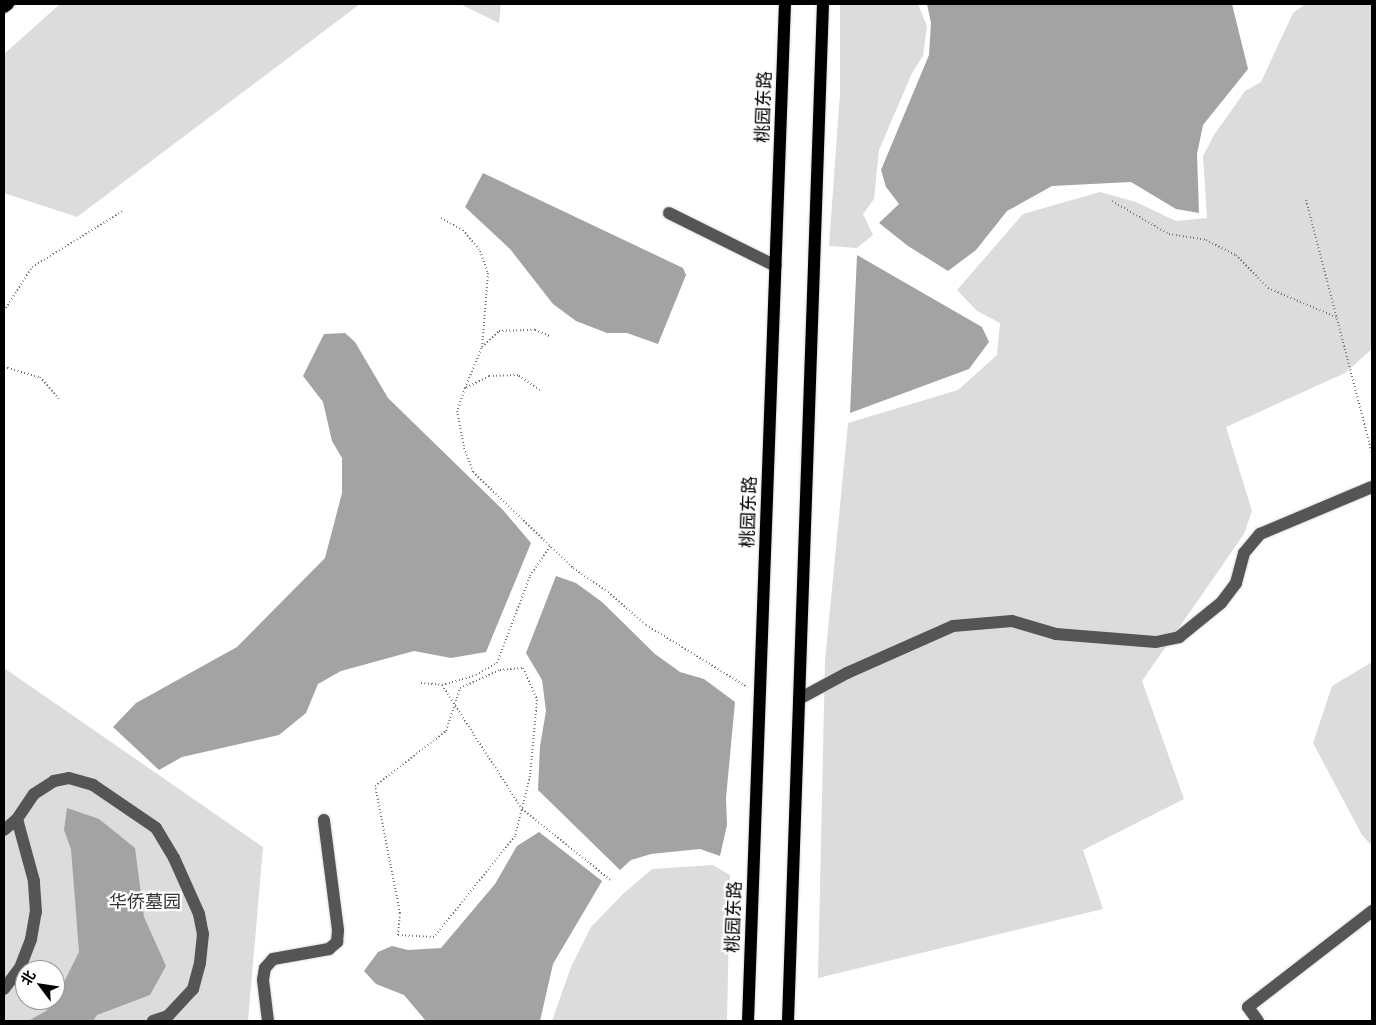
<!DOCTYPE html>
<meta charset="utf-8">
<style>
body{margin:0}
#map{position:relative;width:1376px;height:1025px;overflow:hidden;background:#fff;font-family:"Asap Condensed","Noto Sans SC",sans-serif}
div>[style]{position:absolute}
.green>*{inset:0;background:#dcdcdc}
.water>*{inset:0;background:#a3a3a3}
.path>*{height:2px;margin-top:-1px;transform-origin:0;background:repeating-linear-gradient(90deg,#777 0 1px,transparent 0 3.5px)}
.roads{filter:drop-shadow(0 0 1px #dbdbdb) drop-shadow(0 0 1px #dbdbdb)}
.minor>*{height:12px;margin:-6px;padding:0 6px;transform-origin:6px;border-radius:6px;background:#555}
.major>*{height:12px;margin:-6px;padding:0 6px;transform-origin:6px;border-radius:6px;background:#000}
span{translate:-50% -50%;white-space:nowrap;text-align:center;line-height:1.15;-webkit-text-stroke:4.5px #fff;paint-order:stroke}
.street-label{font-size:18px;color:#000}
.park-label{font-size:18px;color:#333}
.frame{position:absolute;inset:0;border:5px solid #000;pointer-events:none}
.north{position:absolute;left:15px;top:960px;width:50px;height:50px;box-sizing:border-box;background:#fff;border:1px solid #999;border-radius:50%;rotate:301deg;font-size:14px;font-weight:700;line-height:20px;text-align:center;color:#000}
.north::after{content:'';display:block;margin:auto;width:18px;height:22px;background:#000;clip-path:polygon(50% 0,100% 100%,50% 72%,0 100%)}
</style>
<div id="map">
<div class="green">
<i style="clip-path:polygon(60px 4px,360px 4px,77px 217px,4px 193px,4px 54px)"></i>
<i style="clip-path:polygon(460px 4px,501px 4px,499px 23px)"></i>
<i style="clip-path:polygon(840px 4px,918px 4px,927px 26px,923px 56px,912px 73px,879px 150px,874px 199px,863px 214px,873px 235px,857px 248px,829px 246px,840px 93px)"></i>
<i style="clip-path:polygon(1305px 4px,1372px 4px,1372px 349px,1345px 373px,1226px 427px,1252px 511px,1244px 534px,1142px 681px,1184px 799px,1083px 850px,1103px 909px,818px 978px,825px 661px,848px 423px,958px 390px,997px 355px,1000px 323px,977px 311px,957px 290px,1023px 214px,1100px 192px,1136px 202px,1176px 221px,1207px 218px,1203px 156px,1214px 135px,1245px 91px,1261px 82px,1293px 13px)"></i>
<i style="clip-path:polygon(1372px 662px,1372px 846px,1362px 835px,1313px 743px,1332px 686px)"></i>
<i style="clip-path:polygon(evenodd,4px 668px,263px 847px,248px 1021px,4px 1021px,4px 668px,25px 970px,55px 970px,55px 1000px,25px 1000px,25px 970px)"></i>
<i style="clip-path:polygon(713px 865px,730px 875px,727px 1021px,552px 1021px,571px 967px,591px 927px,623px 894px,652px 869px)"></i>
</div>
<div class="water">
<i style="clip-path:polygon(927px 4px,1232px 4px,1248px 69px,1203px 125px,1197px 154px,1199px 213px,1176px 209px,1131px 182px,1052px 186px,1007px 211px,976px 250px,948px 271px,908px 246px,879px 223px,899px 204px,886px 187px,881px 170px,929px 55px,931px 23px)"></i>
<i style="clip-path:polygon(483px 173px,683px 268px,686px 275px,658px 344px,627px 333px,607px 333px,576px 321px,553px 304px,510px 249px,465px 207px)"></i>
<i style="clip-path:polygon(857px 255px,982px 327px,989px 342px,969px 369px,850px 413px)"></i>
<i style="clip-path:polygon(345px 333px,355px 342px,388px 398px,503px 510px,531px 543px,486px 652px,451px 658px,414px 651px,341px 671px,318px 684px,306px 713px,279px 735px,182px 757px,159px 770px,113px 727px,136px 703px,237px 647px,325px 558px,342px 493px,342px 458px,332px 441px,323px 402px,303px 376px,324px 334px)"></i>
<i style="clip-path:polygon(556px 576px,576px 583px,602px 602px,655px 654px,680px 672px,704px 679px,735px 702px,726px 798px,727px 825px,720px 856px,700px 849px,651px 854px,631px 860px,620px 870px,538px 790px,540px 746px,546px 711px,542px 680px,526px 653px)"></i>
<i style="clip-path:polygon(67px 808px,99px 819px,135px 848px,144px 917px,166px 966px,150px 995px,97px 1015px,93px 1021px,28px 1021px,46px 1011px,55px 1000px,79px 952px,71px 849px,64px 830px)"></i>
<i style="clip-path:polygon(539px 832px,602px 881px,553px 964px,540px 1021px,426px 1021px,404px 995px,376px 984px,364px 971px,378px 952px,392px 946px,408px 950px,441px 948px,495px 884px,517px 846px)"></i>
</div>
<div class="path">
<i style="left:1306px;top:200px;width:262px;rotate:75.4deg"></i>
<i style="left:1112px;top:201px;width:66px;rotate:30.1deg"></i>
<i style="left:1169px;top:234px;width:37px;rotate:9deg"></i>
<i style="left:1206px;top:240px;width:34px;rotate:27deg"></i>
<i style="left:1236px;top:255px;width:46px;rotate:45.9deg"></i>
<i style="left:1268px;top:288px;width:76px;rotate:23.2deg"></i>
<i style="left:441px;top:218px;width:25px;rotate:29deg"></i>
<i style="left:463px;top:230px;width:27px;rotate:51deg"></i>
<i style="left:480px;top:251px;width:23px;rotate:70deg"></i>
<i style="left:488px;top:273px;width:74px;rotate:94.6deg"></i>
<i style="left:4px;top:311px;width:52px;rotate:-57.5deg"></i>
<i style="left:32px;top:267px;width:107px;rotate:-31.6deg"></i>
<i style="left:4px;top:367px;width:37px;rotate:16deg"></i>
<i style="left:40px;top:377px;width:29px;rotate:49deg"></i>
<i style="left:465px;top:388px;width:44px;rotate:-67.5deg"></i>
<i style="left:482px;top:347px;width:23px;rotate:-43deg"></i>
<i style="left:499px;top:331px;width:36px;rotate:-2deg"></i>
<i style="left:535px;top:330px;width:16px;rotate:22deg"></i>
<i style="left:540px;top:390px;width:27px;rotate:-146deg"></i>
<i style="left:518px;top:375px;width:29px;rotate:178deg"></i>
<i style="left:489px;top:376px;width:27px;rotate:153deg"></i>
<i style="left:465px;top:388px;width:24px;rotate:109deg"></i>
<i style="left:457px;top:411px;width:38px;rotate:79deg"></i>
<i style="left:464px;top:448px;width:26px;rotate:69deg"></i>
<i style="left:473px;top:472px;width:139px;rotate:43.8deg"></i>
<i style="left:573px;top:568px;width:42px;rotate:34.4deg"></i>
<i style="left:608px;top:592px;width:50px;rotate:41deg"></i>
<i style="left:646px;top:625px;width:119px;rotate:31.5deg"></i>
<i style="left:523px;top:668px;width:35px;rotate:66deg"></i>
<i style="left:537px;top:700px;width:76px;rotate:95.3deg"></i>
<i style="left:530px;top:776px;width:62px;rotate:104deg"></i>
<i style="left:515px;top:836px;width:129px;rotate:128.7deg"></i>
<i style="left:434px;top:937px;width:36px;rotate:-177deg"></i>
<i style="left:398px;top:935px;width:22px;rotate:-85deg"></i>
<i style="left:400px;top:913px;width:129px;rotate:-101.1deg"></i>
<i style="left:375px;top:786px;width:90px;rotate:-37.8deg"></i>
<i style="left:446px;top:731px;width:45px;rotate:-72deg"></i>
<i style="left:460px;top:688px;width:44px;rotate:-24.2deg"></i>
<i style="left:500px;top:670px;width:23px;rotate:-5deg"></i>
<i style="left:421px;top:683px;width:21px;rotate:5deg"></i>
<i style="left:442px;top:685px;width:35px;rotate:-16deg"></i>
<i style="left:476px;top:675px;width:24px;rotate:-30deg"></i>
<i style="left:497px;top:663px;width:93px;rotate:-69.2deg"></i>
<i style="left:530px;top:576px;width:36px;rotate:-56deg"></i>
<i style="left:442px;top:685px;width:148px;rotate:57.2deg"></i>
<i style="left:522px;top:809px;width:115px;rotate:38.7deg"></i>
</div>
<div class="roads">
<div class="minor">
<i style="left:669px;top:213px;width:119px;rotate:26.4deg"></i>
<i style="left:799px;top:699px;width:55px;rotate:-28.4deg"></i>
<i style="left:847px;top:673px;width:116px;rotate:-23.9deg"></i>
<i style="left:953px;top:626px;width:59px;rotate:-4.8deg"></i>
<i style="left:1012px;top:621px;width:46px;rotate:16.5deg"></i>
<i style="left:1056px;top:634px;width:100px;rotate:4.6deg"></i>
<i style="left:1156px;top:642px;width:24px;rotate:-12deg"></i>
<i style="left:1179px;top:637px;width:54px;rotate:-39deg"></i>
<i style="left:1221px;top:603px;width:25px;rotate:-53deg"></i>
<i style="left:1236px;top:583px;width:31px;rotate:-75deg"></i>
<i style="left:1244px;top:553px;width:25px;rotate:-50deg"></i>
<i style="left:1260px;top:534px;width:121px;rotate:-22.8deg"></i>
<i style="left:4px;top:830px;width:17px;rotate:-40deg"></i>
<i style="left:17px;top:819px;width:30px;rotate:-56deg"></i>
<i style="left:34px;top:794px;width:24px;rotate:-33deg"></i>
<i style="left:54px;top:781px;width:15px;rotate:-11deg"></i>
<i style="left:69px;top:778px;width:25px;rotate:16deg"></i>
<i style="left:93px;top:785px;width:76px;rotate:34.3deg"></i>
<i style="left:156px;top:828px;width:35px;rotate:59deg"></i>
<i style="left:174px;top:858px;width:61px;rotate:65.9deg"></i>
<i style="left:199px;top:914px;width:20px;rotate:79deg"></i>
<i style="left:203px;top:934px;width:29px;rotate:96deg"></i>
<i style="left:200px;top:963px;width:27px;rotate:105deg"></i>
<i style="left:193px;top:989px;width:37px;rotate:133deg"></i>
<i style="left:168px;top:1016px;width:16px;rotate:162deg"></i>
<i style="left:4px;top:989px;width:26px;rotate:-53deg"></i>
<i style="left:20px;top:968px;width:31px;rotate:-69deg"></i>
<i style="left:31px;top:939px;width:27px;rotate:-80deg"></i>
<i style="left:36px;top:912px;width:31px;rotate:-94deg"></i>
<i style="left:34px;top:881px;width:64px;rotate:-105.3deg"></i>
<i style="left:268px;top:1021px;width:41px;rotate:-97deg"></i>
<i style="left:263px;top:980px;width:12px;rotate:-81deg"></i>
<i style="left:265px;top:968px;width:12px;rotate:-48deg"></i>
<i style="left:273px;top:959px;width:57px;rotate:-10.1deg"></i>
<i style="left:329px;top:949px;width:11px;rotate:-41deg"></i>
<i style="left:337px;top:942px;width:12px;rotate:-85deg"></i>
<i style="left:338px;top:930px;width:111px;rotate:-97.3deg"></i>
<i style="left:1258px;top:1021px;width:17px;rotate:-126deg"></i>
<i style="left:1248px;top:1007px;width:157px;rotate:-37.7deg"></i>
</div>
<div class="major">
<i style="left:4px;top:7px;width:5px;rotate:-37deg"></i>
<i style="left:748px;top:1021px;width:1018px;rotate:-87.92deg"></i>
<i style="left:788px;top:1021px;width:1018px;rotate:-88.03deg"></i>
</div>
</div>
<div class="street-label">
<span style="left:764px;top:107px;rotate:-88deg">桃园东路</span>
<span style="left:749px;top:512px;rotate:-88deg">桃园东路</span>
<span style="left:734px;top:917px;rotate:-88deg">桃园东路</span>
</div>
<div class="park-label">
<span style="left:145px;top:902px">华侨墓园</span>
</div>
<div class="frame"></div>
<div class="north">北</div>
</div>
